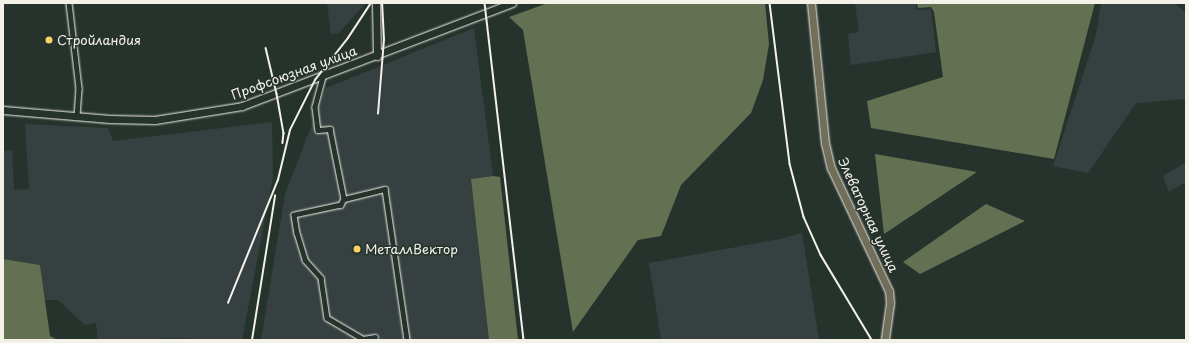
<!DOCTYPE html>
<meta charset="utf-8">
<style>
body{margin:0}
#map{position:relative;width:1189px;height:343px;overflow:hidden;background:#26332d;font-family:"Playpen Sans",sans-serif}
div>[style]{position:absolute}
.built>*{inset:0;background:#364040}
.green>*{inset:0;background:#637152}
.roads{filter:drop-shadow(0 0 1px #f4f1e8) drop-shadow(0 0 1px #f4f1e8)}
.minor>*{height:4.5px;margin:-2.25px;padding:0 2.25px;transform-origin:2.25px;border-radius:2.25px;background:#26332d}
.secondary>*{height:7px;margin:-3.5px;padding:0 3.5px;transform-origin:3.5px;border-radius:3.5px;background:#26332d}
.primary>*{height:7px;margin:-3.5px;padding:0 3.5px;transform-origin:3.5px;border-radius:3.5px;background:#716e59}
.rail>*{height:1.5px;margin:-0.75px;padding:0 0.75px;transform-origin:0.75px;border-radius:0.75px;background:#f4f1e8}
.dots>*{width:11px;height:11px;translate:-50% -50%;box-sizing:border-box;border:2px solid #26332d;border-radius:50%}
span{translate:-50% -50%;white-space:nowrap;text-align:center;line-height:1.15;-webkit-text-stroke:3px #26332d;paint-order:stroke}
.poi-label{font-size:13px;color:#f4f1e8}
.left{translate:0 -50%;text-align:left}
.street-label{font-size:13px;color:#f4f1e8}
.frame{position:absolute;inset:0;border:4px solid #f4f1e8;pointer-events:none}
</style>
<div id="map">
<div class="built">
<i style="clip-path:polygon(320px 3px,365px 3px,365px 4px,338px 34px,331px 34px,327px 3px)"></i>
<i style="clip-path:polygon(855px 3px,916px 3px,916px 10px,931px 9px,936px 52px,851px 65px,848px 34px,859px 32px)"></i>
<i style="clip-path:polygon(1101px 3px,1174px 3px,1186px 13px,1186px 99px,1136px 103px,1088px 173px,1053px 166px,1096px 35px)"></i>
<i style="clip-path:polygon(474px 28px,493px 176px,471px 179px,489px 340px,261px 340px,285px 194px,326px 88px)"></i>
<i style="clip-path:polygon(272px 122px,273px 177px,242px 340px,163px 338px,160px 340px,98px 340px,96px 323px,85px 325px,58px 300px,45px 300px,40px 265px,3px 259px,3px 151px,12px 150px,14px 190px,29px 189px,25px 124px,108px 128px,113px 141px)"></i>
<i style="clip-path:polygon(1186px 162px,1186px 182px,1169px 192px,1163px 176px)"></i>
<i style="clip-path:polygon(802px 233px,819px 340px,661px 340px,649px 263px,780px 239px)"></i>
</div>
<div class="green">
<i style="clip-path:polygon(548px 3px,765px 3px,769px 44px,763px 80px,751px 113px,681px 185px,661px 236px,638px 240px,573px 332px,523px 30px,509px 17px)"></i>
<i style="clip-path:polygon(917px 3px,1095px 3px,1054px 159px,871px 128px,867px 101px,943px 77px,934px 12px,931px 7px,918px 8px)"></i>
<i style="clip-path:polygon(875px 154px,977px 172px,884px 234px)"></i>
<i style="clip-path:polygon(493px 176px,500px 177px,518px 340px,489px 340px,471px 179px)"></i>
<i style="clip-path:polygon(986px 204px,1025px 221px,920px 274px,903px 262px)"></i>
<i style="clip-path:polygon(3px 259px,40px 265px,50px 336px,58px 340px,3px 340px)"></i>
</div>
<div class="roads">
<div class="minor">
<i style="left:69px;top:3px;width:86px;rotate:83.3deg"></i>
<i style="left:79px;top:88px;width:29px;rotate:94deg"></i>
<i style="left:323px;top:77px;width:31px;rotate:105deg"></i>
<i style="left:315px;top:107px;width:23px;rotate:83deg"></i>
<i style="left:318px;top:130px;width:12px;rotate:-5deg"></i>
<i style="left:330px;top:129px;width:71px;rotate:78.7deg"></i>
<i style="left:344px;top:199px;width:42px;rotate:-13.7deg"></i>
<i style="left:385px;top:189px;width:153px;rotate:81.7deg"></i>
<i style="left:344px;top:199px;width:7px;rotate:117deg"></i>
<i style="left:341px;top:205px;width:48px;rotate:168deg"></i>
<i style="left:294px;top:215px;width:18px;rotate:81deg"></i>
<i style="left:297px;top:233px;width:28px;rotate:73deg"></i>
<i style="left:305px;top:260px;width:24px;rotate:48deg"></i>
<i style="left:321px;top:278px;width:40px;rotate:81.5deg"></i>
<i style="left:327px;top:318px;width:42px;rotate:30.3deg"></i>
<i style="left:363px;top:339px;width:12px;rotate:-9deg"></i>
</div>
<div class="secondary">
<i style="left:376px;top:3px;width:53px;rotate:88.9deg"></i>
<i style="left:3px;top:110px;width:107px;rotate:4.8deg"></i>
<i style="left:110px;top:119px;width:45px;rotate:1.3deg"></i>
<i style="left:155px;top:120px;width:88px;rotate:-9.1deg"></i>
<i style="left:242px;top:106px;width:289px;rotate:-20.9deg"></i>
</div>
<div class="primary">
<i style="left:811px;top:3px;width:141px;rotate:84.3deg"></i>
<i style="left:825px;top:143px;width:26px;rotate:77deg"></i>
<i style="left:831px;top:168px;width:136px;rotate:64.8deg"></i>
<i style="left:889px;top:291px;width:12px;rotate:85deg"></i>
<i style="left:890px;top:303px;width:37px;rotate:98deg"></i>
</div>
</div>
<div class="rail">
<i style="left:485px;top:3px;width:339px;rotate:83.4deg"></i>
<i style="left:770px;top:3px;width:162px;rotate:82.9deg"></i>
<i style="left:790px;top:164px;width:55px;rotate:75.2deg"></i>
<i style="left:804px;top:217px;width:42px;rotate:65.9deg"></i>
<i style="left:821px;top:255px;width:99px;rotate:59deg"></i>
<i style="left:266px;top:48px;width:47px;rotate:76.6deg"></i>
<i style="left:277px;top:94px;width:40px;rotate:80deg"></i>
<i style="left:284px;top:133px;width:10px;rotate:96deg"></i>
<i style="left:378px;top:114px;width:74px;rotate:-85.4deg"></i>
<i style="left:384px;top:40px;width:37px;rotate:-93deg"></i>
<i style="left:228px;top:303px;width:133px;rotate:-67.9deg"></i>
<i style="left:278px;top:180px;width:51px;rotate:-76.5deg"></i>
<i style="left:290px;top:130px;width:56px;rotate:-63.4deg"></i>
<i style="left:315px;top:80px;width:53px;rotate:-51.8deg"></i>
<i style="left:348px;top:38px;width:42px;rotate:-56.7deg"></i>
<i style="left:252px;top:340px;width:146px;rotate:-80.9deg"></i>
</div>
<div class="dots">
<i style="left:49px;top:40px;background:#ffd166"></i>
<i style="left:357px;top:249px;background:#ffd166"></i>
</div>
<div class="poi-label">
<span class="left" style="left:57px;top:40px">Стройландия</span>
<span class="left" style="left:365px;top:249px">МеталлВектор</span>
</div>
<div class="street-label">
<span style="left:294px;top:73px;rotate:-20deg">Профсоюзная улица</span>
<span style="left:868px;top:215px;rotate:65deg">Элеваторная улица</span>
</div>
<div class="frame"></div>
</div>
